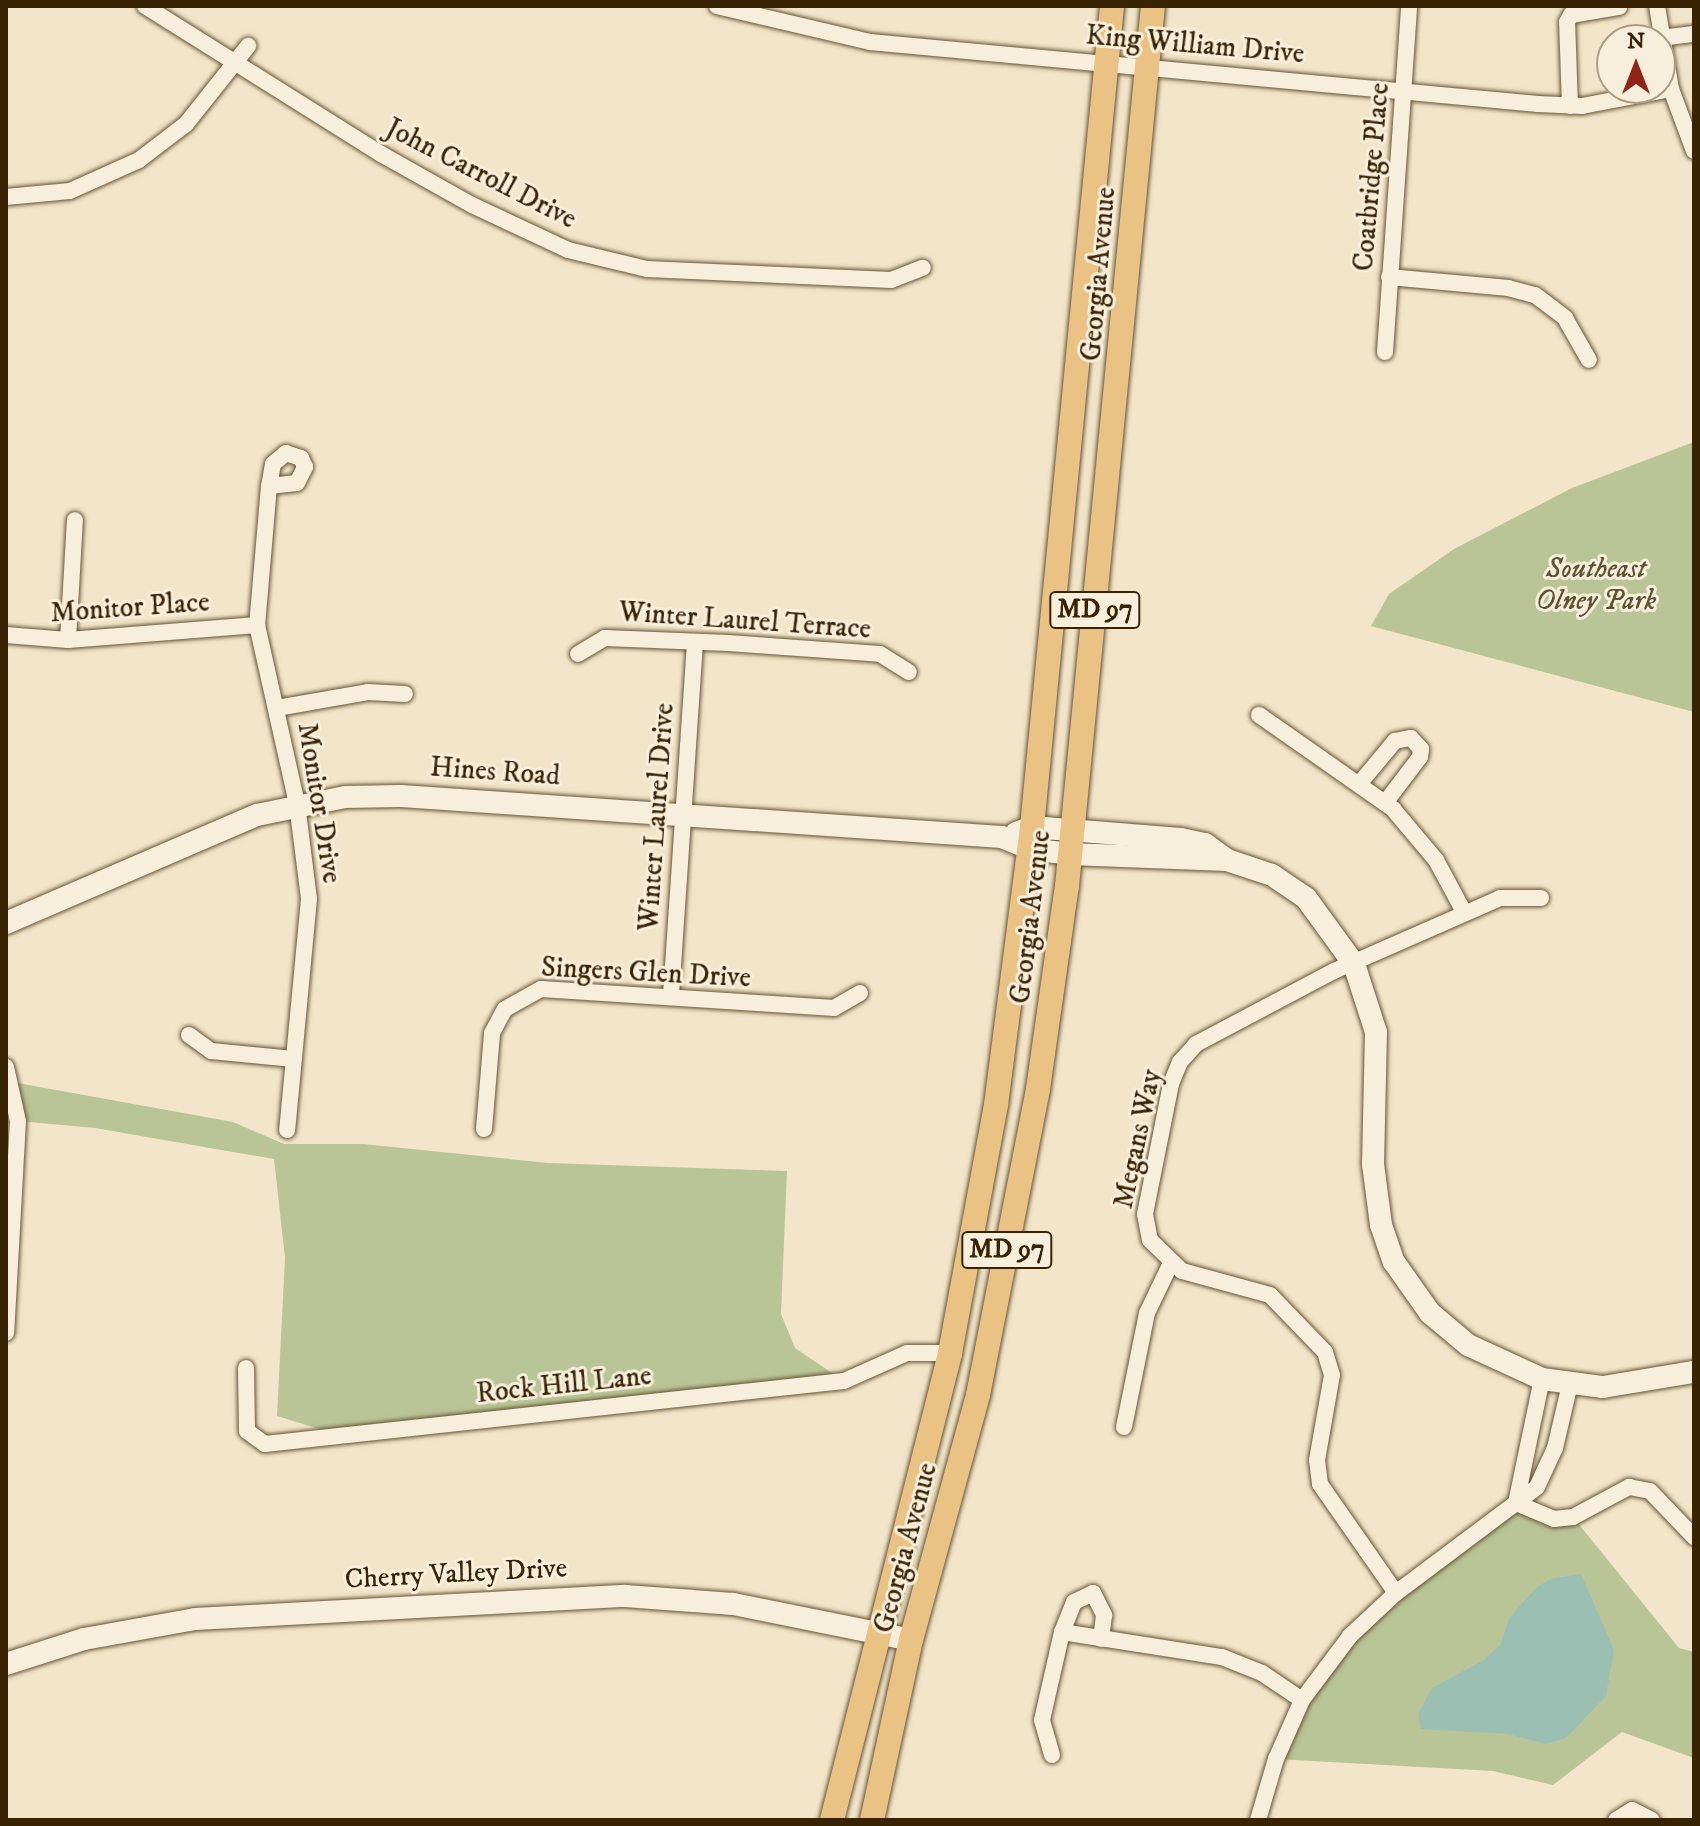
<!DOCTYPE html>
<style>
body{margin:0}
#map{position:relative;width:1700px;height:1826px;overflow:hidden;background:#f2e5c9;font-family:"IM FELL DW Pica",serif}
div>[style]{position:absolute}
.green>*{inset:0;background:#bac597}
.water>*{inset:0;background:#9bbfb3}
.roads{filter:drop-shadow(0 0 2px #665436) drop-shadow(0 0 2px #665436)}
.street>*{height:16px;margin:-8px;padding:0 8px;transform-origin:8px;border-radius:8px;background:#f7eedc}
.secondary>*{height:22px;margin:-11px;padding:0 11px;transform-origin:11px;border-radius:11px;background:#f7eedc}
.primary>*{height:24px;margin:-12px;padding:0 12px;transform-origin:12px;border-radius:12px;background:#e9c284}
span{translate:-50% -50%;white-space:nowrap;text-align:center;line-height:1.15;-webkit-text-stroke:6px #f7eedc;paint-order:stroke}
.shield-label span{padding:2px 6px;background:#f7eedc;border:2px solid;border-radius:6px;-webkit-text-stroke-width:0}
.shield-label{font-size:26px;color:#382305;font-weight:700}
.street-label{font-size:28px;color:#382305}
.park-label{font-size:28px;color:#5f5431;font-style:italic}
.frame{position:absolute;inset:0;border:8px solid #382305;pointer-events:none}
.north{position:absolute;left:1596px;top:24px;width:80px;height:80px;box-sizing:border-box;background:#f7eedc;border:2px solid #ab9d86;border-radius:50%;rotate:0deg;font-size:22px;font-weight:700;line-height:32px;text-align:center;color:#382305}
.north::after{content:'';display:block;margin:auto;width:28px;height:36px;background:#8f2418;clip-path:polygon(50% 0,100% 100%,50% 72%,0 100%)}
</style>
<div id="map">
<div class="green">
<i style="clip-path:polygon(1694px 442px,1694px 712px,1371px 626px,1389px 594px,1454px 549px,1572px 488px)"></i>
<i style="clip-path:polygon(12px 1082px,233px 1122px,284px 1144px,363px 1144px,548px 1163px,787px 1171px,781px 1314px,795px 1348px,844px 1381px,342px 1436px,277px 1416px,285px 1258px,274px 1159px,95px 1128px,18px 1121px)"></i>
<i style="clip-path:polygon(1516px 1503px,1573px 1517px,1679px 1648px,1694px 1652px,1694px 1758px,1622px 1732px,1553px 1785px,1493px 1771px,1276px 1759px,1302px 1700px,1350px 1636px)"></i>
</div>
<div class="water">
<i style="clip-path:polygon(1581px 1574px,1614px 1650px,1606px 1696px,1566px 1738px,1546px 1744px,1508px 1734px,1421px 1729px,1418px 1714px,1432px 1688px,1484px 1660px,1501px 1644px,1509px 1618px,1536px 1588px,1550px 1579px)"></i>
</div>
<div class="roads">
<div class="street">
<i style="left:145px;top:6px;width:279px;rotate:32.1deg"></i>
<i style="left:381px;top:154px;width:104px;rotate:29.3deg"></i>
<i style="left:472px;top:205px;width:106px;rotate:25.1deg"></i>
<i style="left:568px;top:250px;width:81px;rotate:13.5deg"></i>
<i style="left:647px;top:269px;width:244px;rotate:2.6deg"></i>
<i style="left:891px;top:280px;width:34px;rotate:-21deg"></i>
<i style="left:717px;top:6px;width:157px;rotate:13.2deg"></i>
<i style="left:870px;top:42px;width:671px;rotate:5.3deg"></i>
<i style="left:1538px;top:104px;width:44px;rotate:2.6deg"></i>
<i style="left:1582px;top:106px;width:91px;rotate:-10.8deg"></i>
<i style="left:1657px;top:6px;width:84px;rotate:80.4deg"></i>
<i style="left:1671px;top:89px;width:66px;rotate:69.6deg"></i>
<i style="left:1660px;top:38px;width:34px;rotate:-7deg"></i>
<i style="left:1570px;top:106px;width:84px;rotate:-92deg"></i>
<i style="left:1567px;top:22px;width:8px;rotate:-60deg"></i>
<i style="left:1571px;top:15px;width:49px;rotate:-9.5deg"></i>
<i style="left:6px;top:197px;width:64px;rotate:-5.4deg"></i>
<i style="left:70px;top:191px;width:76px;rotate:-24.2deg"></i>
<i style="left:139px;top:160px;width:59px;rotate:-37.5deg"></i>
<i style="left:186px;top:124px;width:100px;rotate:-51.5deg"></i>
<i style="left:1389px;top:277px;width:120px;rotate:5.3deg"></i>
<i style="left:1508px;top:288px;width:28px;rotate:15deg"></i>
<i style="left:1535px;top:295px;width:38px;rotate:37deg"></i>
<i style="left:1565px;top:318px;width:48px;rotate:60.3deg"></i>
<i style="left:1385px;top:352px;width:347px;rotate:-86deg"></i>
<i style="left:269px;top:486px;width:28px;rotate:-6deg"></i>
<i style="left:297px;top:483px;width:18px;rotate:-63deg"></i>
<i style="left:305px;top:467px;width:10px;rotate:-114deg"></i>
<i style="left:301px;top:458px;width:16px;rotate:-162deg"></i>
<i style="left:286px;top:453px;width:17px;rotate:140deg"></i>
<i style="left:273px;top:464px;width:22px;rotate:100deg"></i>
<i style="left:269px;top:486px;width:140px;rotate:94.9deg"></i>
<i style="left:257px;top:625px;width:183px;rotate:77.4deg"></i>
<i style="left:297px;top:804px;width:96px;rotate:82.8deg"></i>
<i style="left:309px;top:899px;width:232px;rotate:95.4deg"></i>
<i style="left:6px;top:635px;width:62px;rotate:4.6deg"></i>
<i style="left:68px;top:640px;width:190px;rotate:-4.5deg"></i>
<i style="left:68px;top:640px;width:120px;rotate:-86.7deg"></i>
<i style="left:578px;top:654px;width:31px;rotate:-31deg"></i>
<i style="left:605px;top:638px;width:123px;rotate:2.3deg"></i>
<i style="left:728px;top:643px;width:152px;rotate:4.1deg"></i>
<i style="left:880px;top:654px;width:34px;rotate:32deg"></i>
<i style="left:277px;top:708px;width:92px;rotate:-10deg"></i>
<i style="left:368px;top:692px;width:37px;rotate:3deg"></i>
<i style="left:1259px;top:715px;width:164px;rotate:35deg"></i>
<i style="left:1393px;top:809px;width:67px;rotate:49.9deg"></i>
<i style="left:1436px;top:860px;width:59px;rotate:61.7deg"></i>
<i style="left:1360px;top:783px;width:55px;rotate:-50.2deg"></i>
<i style="left:1395px;top:741px;width:16px;rotate:-11deg"></i>
<i style="left:1411px;top:738px;width:15px;rotate:48deg"></i>
<i style="left:1421px;top:749px;width:8px;rotate:97deg"></i>
<i style="left:1420px;top:757px;width:58px;rotate:127.3deg"></i>
<i style="left:671px;top:995px;width:354px;rotate:-86.1deg"></i>
<i style="left:189px;top:1035px;width:27px;rotate:36deg"></i>
<i style="left:211px;top:1051px;width:83px;rotate:5.5deg"></i>
<i style="left:6px;top:1067px;width:55px;rotate:77.5deg"></i>
<i style="left:18px;top:1121px;width:212px;rotate:93.2deg"></i>
<i style="left:484px;top:1129px;width:96px;rotate:-85.2deg"></i>
<i style="left:492px;top:1033px;width:27px;rotate:-62deg"></i>
<i style="left:505px;top:1009px;width:41px;rotate:-29.1deg"></i>
<i style="left:541px;top:989px;width:294px;rotate:3.7deg"></i>
<i style="left:834px;top:1008px;width:30px;rotate:-30deg"></i>
<i style="left:246px;top:1368px;width:63px;rotate:89.1deg"></i>
<i style="left:247px;top:1431px;width:22px;rotate:36deg"></i>
<i style="left:265px;top:1444px;width:582px;rotate:-6.21deg"></i>
<i style="left:844px;top:1381px;width:69px;rotate:-24deg"></i>
<i style="left:907px;top:1353px;width:43px"></i>
<i style="left:1124px;top:1427px;width:116px;rotate:-78.6deg"></i>
<i style="left:1147px;top:1313px;width:53px;rotate:-64.4deg"></i>
<i style="left:1516px;top:1503px;width:41px;rotate:22.8deg"></i>
<i style="left:1554px;top:1519px;width:19px;rotate:-6deg"></i>
<i style="left:1573px;top:1517px;width:64px;rotate:-28.2deg"></i>
<i style="left:1629px;top:1487px;width:21px;rotate:11deg"></i>
<i style="left:1650px;top:1491px;width:64px;rotate:46.3deg"></i>
<i style="left:1516px;top:1503px;width:127px;rotate:-78.2deg"></i>
<i style="left:1396px;top:1593px;width:133px;rotate:-124.9deg"></i>
<i style="left:1320px;top:1484px;width:24px;rotate:-97deg"></i>
<i style="left:1317px;top:1460px;width:86px;rotate:-80deg"></i>
<i style="left:1332px;top:1375px;width:24px;rotate:-107deg"></i>
<i style="left:1325px;top:1352px;width:79px;rotate:-134deg"></i>
<i style="left:1270px;top:1295px;width:91px;rotate:-164.7deg"></i>
<i style="left:1182px;top:1271px;width:45px;rotate:-135.9deg"></i>
<i style="left:1150px;top:1240px;width:26px;rotate:-101deg"></i>
<i style="left:1145px;top:1214px;width:133px;rotate:-78.7deg"></i>
<i style="left:1171px;top:1084px;width:24px;rotate:-68deg"></i>
<i style="left:1180px;top:1062px;width:24px;rotate:-48deg"></i>
<i style="left:1196px;top:1044px;width:156px;rotate:-27.9deg"></i>
<i style="left:1334px;top:971px;width:181px;rotate:-23.7deg"></i>
<i style="left:1500px;top:898px;width:41px"></i>
<i style="left:1062px;top:1632px;width:32px;rotate:-68deg"></i>
<i style="left:1074px;top:1602px;width:21px;rotate:-25deg"></i>
<i style="left:1093px;top:1593px;width:25px;rotate:63deg"></i>
<i style="left:1104px;top:1615px;width:24px;rotate:97deg"></i>
<i style="left:1052px;top:1755px;width:36px;rotate:-106deg"></i>
<i style="left:1042px;top:1720px;width:90px;rotate:-77.2deg"></i>
<i style="left:1062px;top:1632px;width:162px;rotate:8.9deg"></i>
<i style="left:1222px;top:1657px;width:43px;rotate:21.8deg"></i>
<i style="left:1262px;top:1673px;width:48px;rotate:34deg"></i>
<i style="left:1258px;top:1820px;width:64px;rotate:-73.6deg"></i>
<i style="left:1276px;top:1759px;width:64px;rotate:-66.2deg"></i>
<i style="left:1302px;top:1700px;width:80px;rotate:-53.1deg"></i>
<i style="left:1350px;top:1636px;width:63px;rotate:-43.1deg"></i>
<i style="left:1396px;top:1593px;width:176px;rotate:-36.9deg"></i>
<i style="left:1537px;top:1487px;width:43px;rotate:-65.2deg"></i>
<i style="left:1555px;top:1448px;width:66px;rotate:-76.8deg"></i>
<i style="left:1616px;top:1820px;width:19px;rotate:-32deg"></i>
<i style="left:1632px;top:1810px;width:22px;rotate:27deg"></i>
</div>
<div class="secondary">
<i style="left:1016px;top:833px;width:17px;rotate:-21deg"></i>
<i style="left:1032px;top:827px;width:149px;rotate:4.6deg"></i>
<i style="left:1181px;top:839px;width:25px;rotate:12deg"></i>
<i style="left:1205px;top:844px;width:27px;rotate:36deg"></i>
<i style="left:6px;top:923px;width:273px;rotate:-23.3deg"></i>
<i style="left:257px;top:815px;width:90px;rotate:-11.6deg"></i>
<i style="left:345px;top:797px;width:56px;rotate:-1deg"></i>
<i style="left:401px;top:796px;width:602px;rotate:3.9deg"></i>
<i style="left:1002px;top:837px;width:30px;rotate:23deg"></i>
<i style="left:1030px;top:849px;width:40px;rotate:7.1deg"></i>
<i style="left:1070px;top:854px;width:157px;rotate:2.2deg"></i>
<i style="left:1227px;top:860px;width:47px;rotate:18.4deg"></i>
<i style="left:1272px;top:875px;width:41px;rotate:34.1deg"></i>
<i style="left:1306px;top:898px;width:82px;rotate:54deg"></i>
<i style="left:1354px;top:964px;width:71px;rotate:72.1deg"></i>
<i style="left:1376px;top:1032px;width:132px;rotate:91.3deg"></i>
<i style="left:1373px;top:1164px;width:62px;rotate:82.5deg"></i>
<i style="left:1381px;top:1225px;width:39px;rotate:71deg"></i>
<i style="left:1394px;top:1262px;width:62px;rotate:54.8deg"></i>
<i style="left:1430px;top:1313px;width:50px;rotate:40.1deg"></i>
<i style="left:1468px;top:1345px;width:81px;rotate:24.7deg"></i>
<i style="left:1542px;top:1379px;width:62px;rotate:7.5deg"></i>
<i style="left:1603px;top:1387px;width:92px;rotate:-9.4deg"></i>
<i style="left:6px;top:1664px;width:82px;rotate:-17.8deg"></i>
<i style="left:84px;top:1639px;width:113px;rotate:-10.2deg"></i>
<i style="left:195px;top:1619px;width:431px;rotate:-3.1deg"></i>
<i style="left:625px;top:1596px;width:108px;rotate:4.2deg"></i>
<i style="left:733px;top:1604px;width:182px;rotate:11.4deg"></i>
</div>
<div class="primary">
<i style="left:832px;top:1820px;width:482px;rotate:-75.8deg"></i>
<i style="left:950px;top:1353px;width:252px;rotate:-79.5deg"></i>
<i style="left:996px;top:1105px;width:280px;rotate:-82.6deg"></i>
<i style="left:1032px;top:827px;width:825px;rotate:-84.43deg"></i>
<i style="left:872px;top:1820px;width:184px;rotate:-77.8deg"></i>
<i style="left:911px;top:1640px;width:254px;rotate:-74.7deg"></i>
<i style="left:978px;top:1395px;width:312px;rotate:-78.9deg"></i>
<i style="left:1038px;top:1089px;width:205px;rotate:-81.9deg"></i>
<i style="left:1067px;top:886px;width:884px;rotate:-84.42deg"></i>
</div>
</div>
<div class="shield-label">
<span style="left:1095px;top:610px">MD 97</span>
<span style="left:1007px;top:1250px">MD 97</span>
</div>
<div class="street-label">
<span style="left:1195px;top:45px;rotate:5deg">King William Drive</span>
<span style="left:481px;top:174px;rotate:27deg">John Carroll Drive</span>
<span style="left:1372px;top:177px;rotate:-85deg">Coatbridge Place</span>
<span style="left:1099px;top:274px;rotate:-85deg">Georgia Avenue</span>
<span style="left:130px;top:608px;rotate:-4deg">Monitor Place</span>
<span style="left:745px;top:621px;rotate:4deg">Winter Laurel Terrace</span>
<span style="left:495px;top:772px;rotate:4deg">Hines Road</span>
<span style="left:319px;top:803px;rotate:81deg">Monitor Drive</span>
<span style="left:657px;top:817px;rotate:-86deg">Winter Laurel Drive</span>
<span style="left:1031px;top:917px;rotate:-83deg">Georgia Avenue</span>
<span style="left:646px;top:973px;rotate:3deg">Singers Glen Drive</span>
<span style="left:1138px;top:1139px;rotate:-78deg">Megans Way</span>
<span style="left:564px;top:1385px;rotate:-6deg">Rock Hill Lane</span>
<span style="left:906px;top:1548px;rotate:-75deg">Georgia Avenue</span>
<span style="left:456px;top:1574px;rotate:-3deg">Cherry Valley Drive</span>
</div>
<div class="park-label">
<span style="left:1596px;top:585px">Southeast<br>Olney Park</span>
</div>
<div class="frame"></div>
<div class="north">N</div>
</div>
